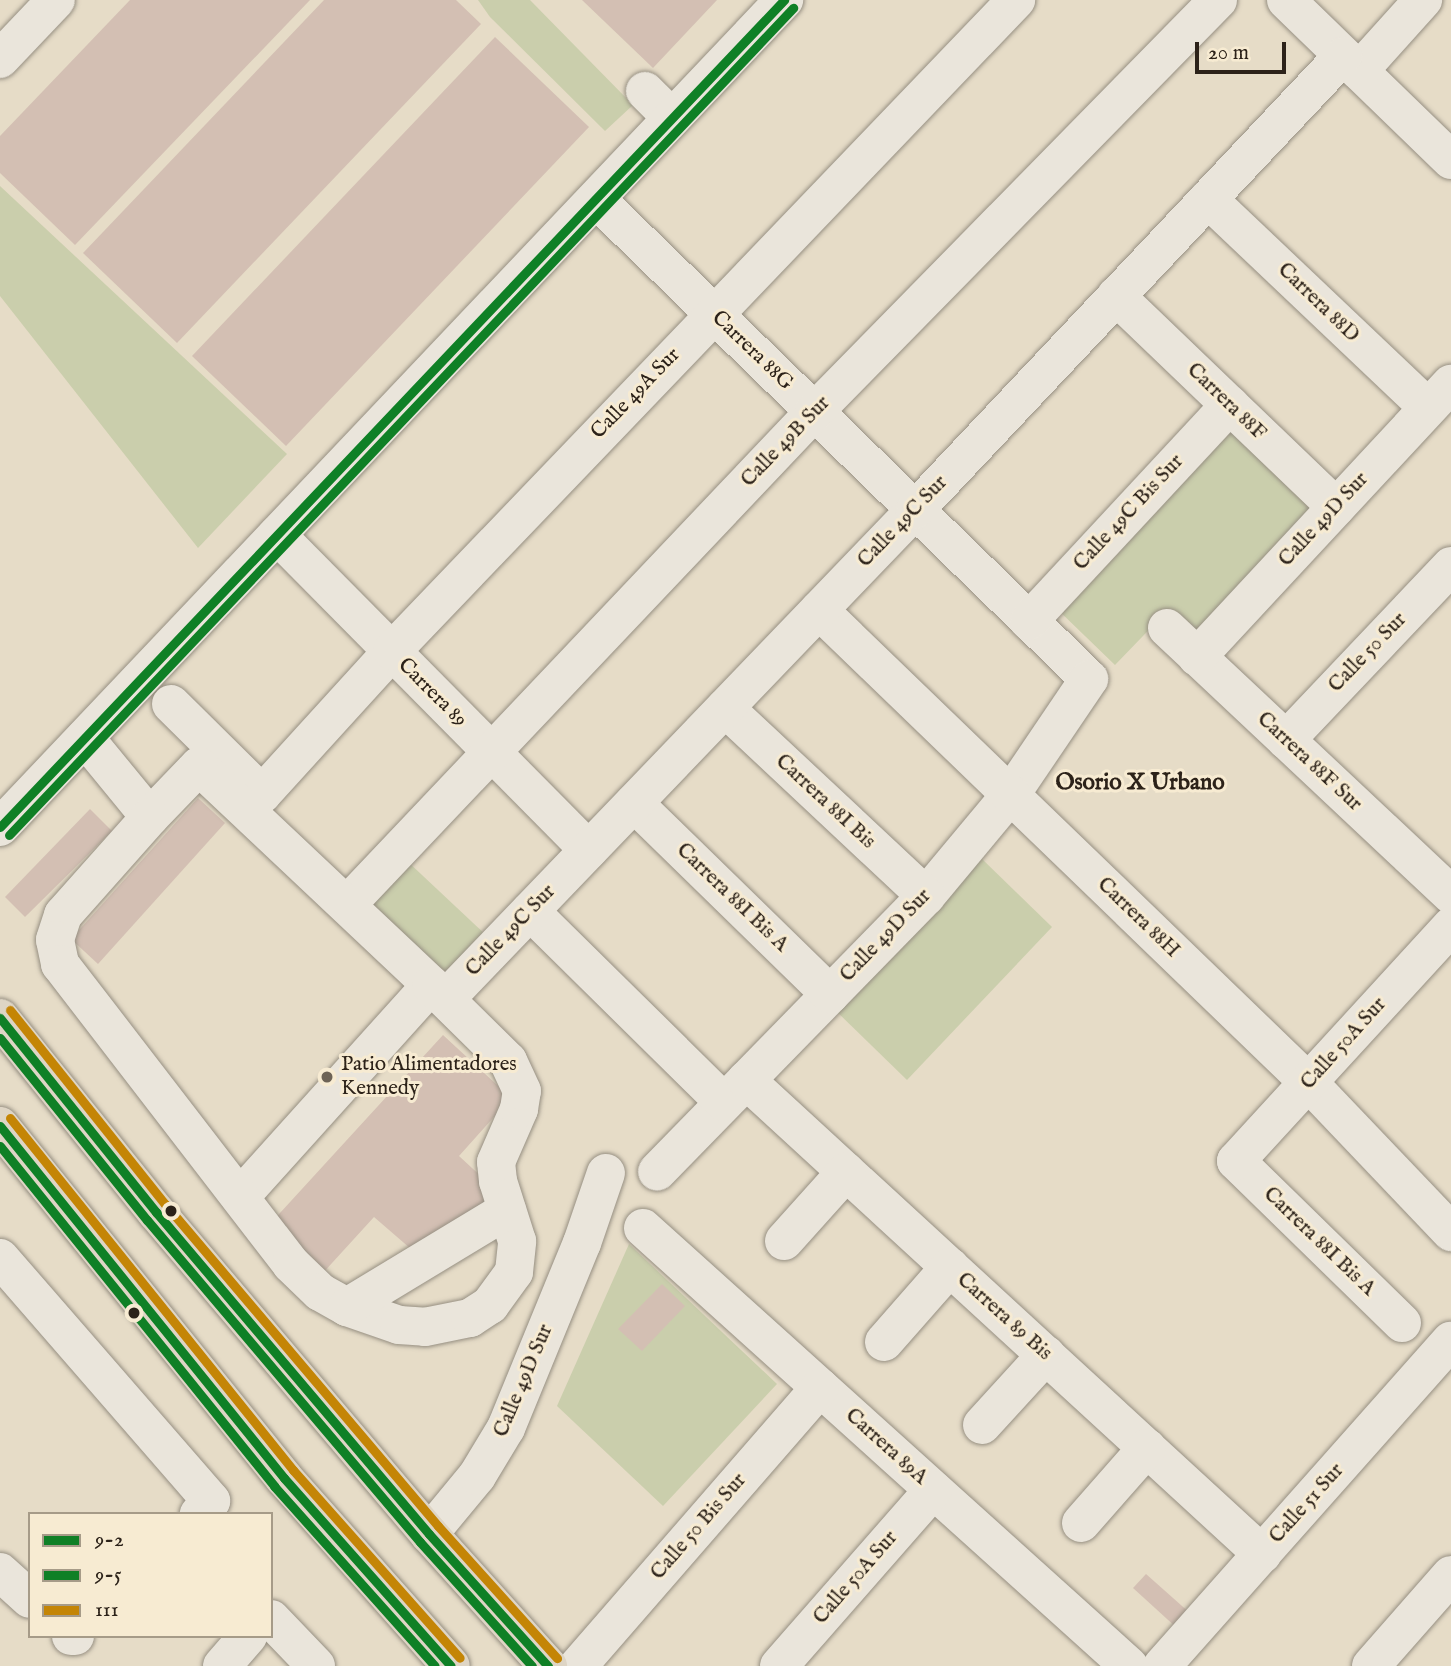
<!DOCTYPE html>
<style>
body{margin:0}
#map{position:relative;width:1451px;height:1666px;overflow:hidden;background:#e6dcc7;font-family:"IM FELL English",serif}
div>[style]{position:absolute}
.green>*{inset:0;background:#caceac}
.building>*{inset:0;background:#d3bfb3}
.roads{filter:drop-shadow(0 0 2px #968f82) drop-shadow(0 0 2px #968f82)}
.minor>*{height:38px;margin:-19px;padding:0 19px;transform-origin:19px;border-radius:19px;background:#eae5db}
.major>*{height:38px;margin:-19px;padding:0 19px;transform-origin:19px;border-radius:19px;background:#ded5c5}
.bus-1>*{height:9px;margin:-4.5px;padding:0 4.5px;transform-origin:4.5px;border-radius:4.5px;background:#0f8026}
.bus-2>*{height:9px;margin:-4.5px;padding:0 4.5px;transform-origin:4.5px;border-radius:4.5px;background:#0f8026}
.bus-3>*{height:9px;margin:-4.5px;padding:0 4.5px;transform-origin:4.5px;border-radius:4.5px;background:#c48506}
.dots>*{width:19px;height:19px;translate:-50% -50%;box-sizing:border-box;border:4px solid #f7ebd2;border-radius:50%}
span{translate:-50% -50%;white-space:nowrap;text-align:center;line-height:1.15;-webkit-text-stroke:6px #f7ebd2;paint-order:stroke}
.street-label{font-size:21px;color:#2c2219}
.poi-label{font-size:21px;color:#2c2219}
.left{translate:0 -50%;text-align:left}
.neighbourhood-label{font-size:23px;color:#2c2219;font-weight:700}
.legend{position:absolute;left:28px;top:1512px;width:245px;height:126px;box-sizing:border-box;background:#f7ebd2;border:2px solid #a69b88;margin:0;padding:9px 12px;list-style:none;font-size:21px;color:#2c2219}
.legend li{display:flex;align-items:center;gap:14px;height:35px}
.legend b{width:35px;border:2px solid #a69b88}
.scale{position:absolute;left:1195px;top:42px;width:91px;height:32px;box-sizing:border-box;border:4px solid #2c2219;border-top:0;padding-left:9px;font-size:21px;line-height:24px;white-space:nowrap;color:#2c2219;-webkit-text-stroke:5px #f7ebd2;paint-order:stroke}
</style>
<div id="map">
<div class="green">
<i style="clip-path:polygon(478px 0,530px 0,633px 105px,605px 131px,490px 17px)"></i>
<i style="clip-path:polygon(0 186px,287px 454px,198px 548px,0 296px)"></i>
<i style="clip-path:polygon(1229px 424px,1314px 507px,1194px 633px,1169px 609px,1115px 665px,1055px 607px)"></i>
<i style="clip-path:polygon(980px 857px,1052px 927px,907px 1080px,834px 1009px)"></i>
<i style="clip-path:polygon(406px 860px,487px 936px,442px 984px,362px 908px)"></i>
<i style="clip-path:polygon(629px 1244px,777px 1384px,663px 1506px,557px 1406px)"></i>
</div>
<div class="building">
<i style="clip-path:polygon(130px 0,310px 0,75px 245px,0 173px,0 136px)"></i>
<i style="clip-path:polygon(324px 0,456px 0,481px 24px,177px 343px,83px 253px)"></i>
<i style="clip-path:polygon(582px 0,717px 0,653px 68px)"></i>
<i style="clip-path:polygon(495px 37px,589px 127px,286px 446px,192px 356px)"></i>
<i style="clip-path:polygon(198px 798px,225px 823px,98px 964px,71px 939px)"></i>
<i style="clip-path:polygon(90px 809px,112px 831px,25px 917px,5px 897px)"></i>
<i style="clip-path:polygon(443px 1035px,511px 1098px,459px 1156px,485px 1180px,484px 1209px,411px 1249px,374px 1217px,322px 1274px,269px 1225px)"></i>
<i style="clip-path:polygon(662px 1284px,685px 1306px,642px 1351px,618px 1329px)"></i>
<i style="clip-path:polygon(1146px 1574px,1191px 1614px,1178px 1629px,1133px 1588px)"></i>
</div>
<div class="roads">
<div class="minor">
<i style="left:1286px;top:0;width:230px;rotate:44.1deg"></i>
<i style="left:0;top:59px;width:81px;rotate:-46.5deg"></i>
<i style="left:1359px;top:71px;width:96px;rotate:-48deg"></i>
<i style="left:645px;top:91px;width:38px;rotate:45deg"></i>
<i style="left:596px;top:199px;width:688px;rotate:44.23deg"></i>
<i style="left:1089px;top:679px;width:139px;rotate:124.1deg"></i>
<i style="left:1011px;top:794px;width:133px;rotate:129.8deg"></i>
<i style="left:926px;top:896px;width:385px;rotate:134.3deg"></i>
<i style="left:1208px;top:199px;width:303px;rotate:43.5deg"></i>
<i style="left:1116px;top:296px;width:305px;rotate:43.8deg"></i>
<i style="left:277px;top:535px;width:443px;rotate:45.3deg"></i>
<i style="left:819px;top:610px;width:681px;rotate:43.99deg"></i>
<i style="left:1309px;top:1083px;width:206px;rotate:46.4deg"></i>
<i style="left:1029px;top:621px;width:295px;rotate:-47.1deg"></i>
<i style="left:1167px;top:628px;width:390px;rotate:43.2deg"></i>
<i style="left:1197px;top:657px;width:373px;rotate:-47.1deg"></i>
<i style="left:171px;top:704px;width:128px;rotate:44.7deg"></i>
<i style="left:262px;top:794px;width:193px;rotate:-47.7deg"></i>
<i style="left:392px;top:651px;width:902px;rotate:-46.21deg"></i>
<i style="left:725px;top:708px;width:275px;rotate:43.1deg"></i>
<i style="left:85px;top:738px;width:102px;rotate:50.6deg"></i>
<i style="left:1286px;top:740px;width:240px;rotate:-46.5deg"></i>
<i style="left:634px;top:803px;width:274px;rotate:44.3deg"></i>
<i style="left:0;top:827px;width:1140px;rotate:-46.53deg"></i>
<i style="left:360px;top:891px;width:660px;rotate:-46.53deg"></i>
<i style="left:814px;top:412px;width:577px;rotate:-45.56deg"></i>
<i style="left:530px;top:911px;width:272px;rotate:44.6deg"></i>
<i style="left:459px;top:985px;width:658px;rotate:-46.17deg"></i>
<i style="left:915px;top:510px;width:624px;rotate:-46.69deg"></i>
<i style="left:746px;top:1080px;width:701px;rotate:42.57deg"></i>
<i style="left:240px;top:1197px;width:285px;rotate:-48deg"></i>
<i style="left:431px;top:985px;width:319px;rotate:-136.7deg"></i>
<i style="left:199px;top:766px;width:71px;rotate:133.9deg"></i>
<i style="left:150px;top:817px;width:131px;rotate:131.6deg"></i>
<i style="left:63px;top:915px;width:26px;rotate:108deg"></i>
<i style="left:55px;top:940px;width:25px;rotate:78deg"></i>
<i style="left:60px;top:964px;width:379px;rotate:52.4deg"></i>
<i style="left:291px;top:1264px;width:40px;rotate:44deg"></i>
<i style="left:320px;top:1292px;width:31px;rotate:29deg"></i>
<i style="left:347px;top:1307px;width:55px;rotate:19.1deg"></i>
<i style="left:399px;top:1325px;width:26px;rotate:4deg"></i>
<i style="left:425px;top:1327px;width:46px;rotate:-11.3deg"></i>
<i style="left:470px;top:1318px;width:24px;rotate:-33deg"></i>
<i style="left:490px;top:1305px;width:41px;rotate:-54deg"></i>
<i style="left:514px;top:1272px;width:31px;rotate:-84deg"></i>
<i style="left:517px;top:1241px;width:63px;rotate:-107.6deg"></i>
<i style="left:498px;top:1181px;width:19px;rotate:-96deg"></i>
<i style="left:496px;top:1162px;width:58px;rotate:-66.5deg"></i>
<i style="left:519px;top:1109px;width:18px;rotate:-81deg"></i>
<i style="left:522px;top:1091px;width:33px;rotate:-115deg"></i>
<i style="left:508px;top:1061px;width:108px;rotate:-135.4deg"></i>
<i style="left:643px;top:1228px;width:654px;rotate:42.03deg"></i>
<i style="left:784px;top:1241px;width:93px;rotate:-48.1deg"></i>
<i style="left:0;top:1258px;width:322px;rotate:49deg"></i>
<i style="left:211px;top:1501px;width:18px;rotate:133deg"></i>
<i style="left:347px;top:1307px;width:187px;rotate:-31.2deg"></i>
<i style="left:1402px;top:1323px;width:232px;rotate:-135.7deg"></i>
<i style="left:1236px;top:1161px;width:319px;rotate:-47.5deg"></i>
<i style="left:884px;top:1342px;width:100px;rotate:-48.7deg"></i>
<i style="left:982px;top:1425px;width:95px;rotate:-47.6deg"></i>
<i style="left:1081px;top:1523px;width:100px;rotate:-48.7deg"></i>
<i style="left:429px;top:1534px;width:75px;rotate:-50.4deg"></i>
<i style="left:477px;top:1476px;width:56px;rotate:-58.9deg"></i>
<i style="left:506px;top:1428px;width:200px;rotate:-67.7deg"></i>
<i style="left:582px;top:1243px;width:74px;rotate:-71.1deg"></i>
<i style="left:0;top:1572px;width:40px;rotate:42deg"></i>
<i style="left:271px;top:1619px;width:65px;rotate:46.2deg"></i>
<i style="left:71px;top:1636px;width:4px"></i>
<i style="left:222px;top:1666px;width:40px;rotate:-49deg"></i>
<i style="left:578px;top:1666px;width:369px;rotate:-49deg"></i>
<i style="left:779px;top:1666px;width:234px;rotate:-48.8deg"></i>
<i style="left:1162px;top:1666px;width:435px;rotate:-48.4deg"></i>
<i style="left:1371px;top:1666px;width:121px;rotate:-48.7deg"></i>
</div>
<div class="major">
<i style="left:0;top:1018px;width:249px;rotate:51.2deg"></i>
<i style="left:156px;top:1212px;width:422px;rotate:49.7deg"></i>
<i style="left:429px;top:1534px;width:178px;rotate:48deg"></i>
<i style="left:0;top:1126px;width:452px;rotate:51.1deg"></i>
<i style="left:284px;top:1478px;width:251px;rotate:48.4deg"></i>
</div>
</div>
<div class="bus-1">
<i style="left:0;top:827px;width:1140px;rotate:-46.53deg"></i>
<i style="left:0;top:1018px;width:249px;rotate:51.2deg"></i>
<i style="left:156px;top:1212px;width:422px;rotate:49.7deg"></i>
<i style="left:429px;top:1534px;width:178px;rotate:48deg"></i>
<i style="left:0;top:1126px;width:452px;rotate:51.1deg"></i>
<i style="left:284px;top:1478px;width:251px;rotate:48.4deg"></i>
</div>
<div class="bus-2">
<i style="left:9px;top:835px;width:1140px;rotate:-46.53deg"></i>
<i style="left:0;top:1038px;width:234px;rotate:51.1deg"></i>
<i style="left:147px;top:1220px;width:422px;rotate:49.7deg"></i>
<i style="left:420px;top:1542px;width:167px;rotate:47.9deg"></i>
<i style="left:0;top:1146px;width:437px;rotate:51.1deg"></i>
<i style="left:274px;top:1486px;width:241px;rotate:48.2deg"></i>
</div>
<div class="bus-3">
<i style="left:10px;top:1010px;width:248px;rotate:51.4deg"></i>
<i style="left:165px;top:1204px;width:422px;rotate:49.7deg"></i>
<i style="left:438px;top:1526px;width:178px;rotate:48deg"></i>
<i style="left:10px;top:1118px;width:452px;rotate:51.2deg"></i>
<i style="left:293px;top:1470px;width:251px;rotate:48.4deg"></i>
</div>
<div class="dots">
<i style="left:327px;top:1077px;background:#6d6356"></i>
<i style="left:171px;top:1211px;background:#2c2219"></i>
<i style="left:134px;top:1313px;background:#2c2219"></i>
</div>
<div class="street-label">
<span style="left:1318px;top:303px;rotate:44deg">Carrera 88D</span>
<span style="left:752px;top:351px;rotate:44deg">Carrera 88G</span>
<span style="left:636px;top:394px;rotate:-46deg">Calle 49A Sur</span>
<span style="left:1226px;top:402px;rotate:44deg">Carrera 88F</span>
<span style="left:786px;top:442px;rotate:-46deg">Calle 49B Sur</span>
<span style="left:1129px;top:513px;rotate:-47deg">Calle 49C Bis Sur</span>
<span style="left:1324px;top:520px;rotate:-47deg">Calle 49D Sur</span>
<span style="left:903px;top:522px;rotate:-46deg">Calle 49C Sur</span>
<span style="left:1368px;top:653px;rotate:-46deg">Calle 50 Sur</span>
<span style="left:432px;top:693px;rotate:45deg">Carrera 89</span>
<span style="left:1309px;top:762px;rotate:43deg">Carrera 88F Sur</span>
<span style="left:825px;top:802px;rotate:43deg">Carrera 88I Bis</span>
<span style="left:732px;top:898px;rotate:44deg">Carrera 88I Bis A</span>
<span style="left:1138px;top:918px;rotate:44deg">Carrera 88H</span>
<span style="left:511px;top:931px;rotate:-46deg">Calle 49C Sur</span>
<span style="left:886px;top:936px;rotate:-46deg">Calle 49D Sur</span>
<span style="left:1344px;top:1044px;rotate:-48deg">Calle 50A Sur</span>
<span style="left:1319px;top:1242px;rotate:44deg">Carrera 88I Bis A</span>
<span style="left:1004px;top:1317px;rotate:42deg">Carrera 89 Bis</span>
<span style="left:524px;top:1381px;rotate:-67deg">Calle 49D Sur</span>
<span style="left:886px;top:1447px;rotate:42deg">Carrera 89A</span>
<span style="left:1307px;top:1504px;rotate:-48deg">Calle 51 Sur</span>
<span style="left:699px;top:1527px;rotate:-49deg">Calle 50 Bis Sur</span>
<span style="left:856px;top:1578px;rotate:-49deg">Calle 50A Sur</span>
</div>
<div class="poi-label">
<span class="left" style="left:341px;top:1077px">Patio Alimentadores<br>Kennedy</span>
</div>
<div class="neighbourhood-label">
<span style="left:1140px;top:783px">Osorio X Urbano</span>
</div>
<ul class="legend">
<li><b style="height:9px;background:#0f8026"></b>9-2</li>
<li><b style="height:9px;background:#0f8026"></b>9-5</li>
<li><b style="height:9px;background:#c48506"></b>111</li>
</ul>
<div class="scale">20 m</div>
</div>
